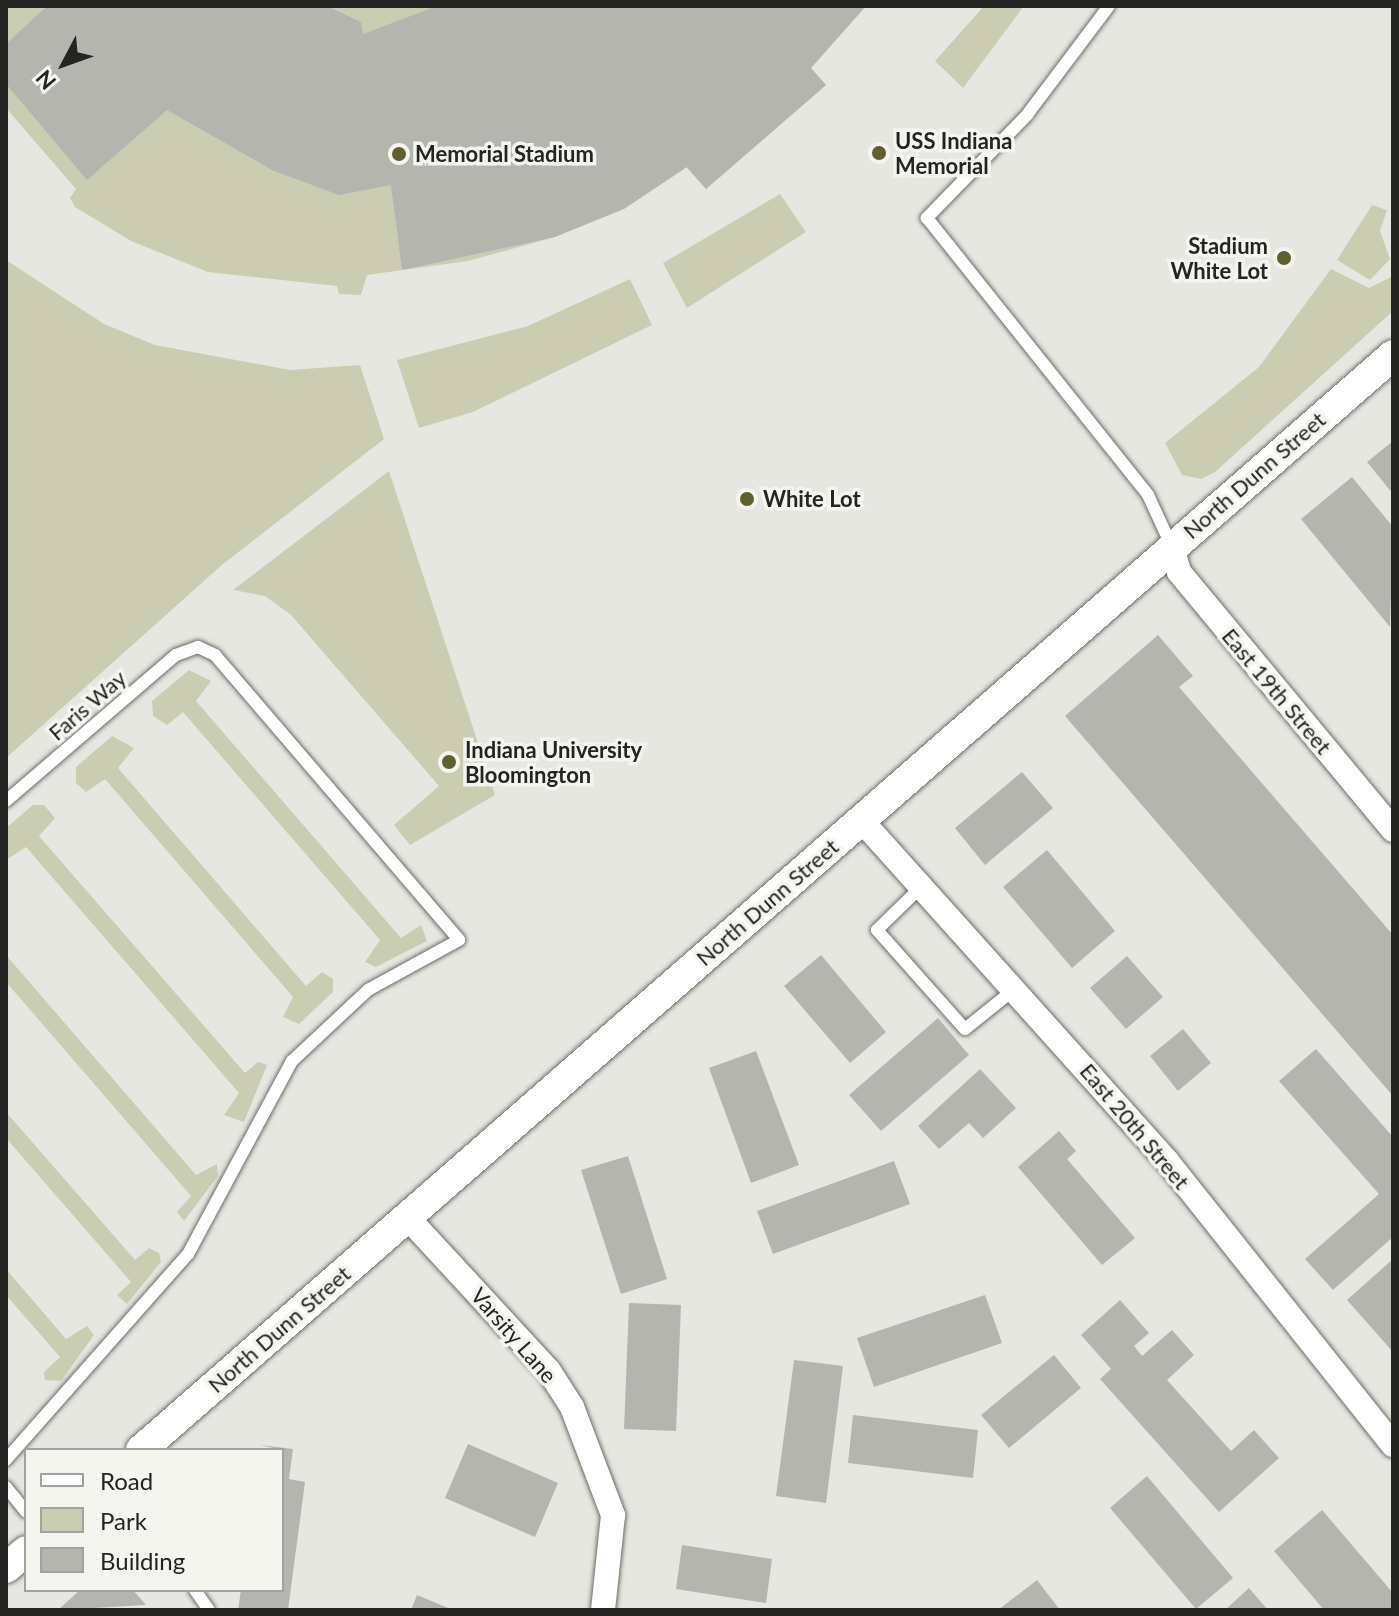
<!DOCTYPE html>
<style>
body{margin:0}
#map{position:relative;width:1399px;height:1616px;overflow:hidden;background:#e7e7e1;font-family:Lato,sans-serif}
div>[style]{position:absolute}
.green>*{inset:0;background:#cbcdb3}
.building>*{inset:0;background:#b5b5b0}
.roads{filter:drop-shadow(0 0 2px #6e6e69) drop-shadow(0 0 2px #6e6e69)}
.service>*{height:12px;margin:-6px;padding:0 6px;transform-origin:6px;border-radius:6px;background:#fff}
.minor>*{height:24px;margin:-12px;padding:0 12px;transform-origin:12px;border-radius:12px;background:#fff}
.tertiary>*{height:30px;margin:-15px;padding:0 15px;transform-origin:15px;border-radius:15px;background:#fff}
.dots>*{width:22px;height:22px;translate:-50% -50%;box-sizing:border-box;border:4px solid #f4f5ef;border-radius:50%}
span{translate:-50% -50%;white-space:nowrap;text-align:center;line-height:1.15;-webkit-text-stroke:7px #f4f5ef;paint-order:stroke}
.poi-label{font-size:22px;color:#242422;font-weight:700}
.left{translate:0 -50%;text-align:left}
.right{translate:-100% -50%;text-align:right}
.street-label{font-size:22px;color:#242422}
.frame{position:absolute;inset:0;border:8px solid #242422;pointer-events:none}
.legend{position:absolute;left:24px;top:1448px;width:260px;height:144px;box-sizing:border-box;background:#f4f5ef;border:2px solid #a1a19d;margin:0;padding:10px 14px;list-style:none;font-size:24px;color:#242422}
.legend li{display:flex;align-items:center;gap:16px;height:40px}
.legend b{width:40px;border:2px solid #a1a19d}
.north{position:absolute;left:24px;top:24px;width:80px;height:80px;-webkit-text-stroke:6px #f4f5ef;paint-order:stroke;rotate:229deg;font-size:22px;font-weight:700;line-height:32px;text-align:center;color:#242422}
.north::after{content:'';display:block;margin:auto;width:28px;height:36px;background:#242422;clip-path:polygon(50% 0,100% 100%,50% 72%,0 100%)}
</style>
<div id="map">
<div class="green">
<i style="clip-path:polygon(6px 6px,866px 6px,811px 68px,826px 85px,706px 189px,686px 167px,555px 237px,468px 261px,367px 275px,361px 295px,339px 294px,337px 286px,208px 272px,131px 241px,75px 207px,70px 198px,76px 189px,6px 108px)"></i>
<i style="clip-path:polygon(984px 6px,1024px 6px,963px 88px,935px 61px)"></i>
<i style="clip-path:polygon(780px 194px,806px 232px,687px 308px,663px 263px)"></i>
<i style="clip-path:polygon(1372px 205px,1387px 210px,1380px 231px,1390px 259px,1370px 280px,1337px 260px)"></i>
<i style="clip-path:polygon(6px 260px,104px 324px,155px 345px,290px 370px,360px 365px,384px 439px,223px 564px,6px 758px)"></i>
<i style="clip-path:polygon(1331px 269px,1369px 288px,1393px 276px,1393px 311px,1215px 472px,1201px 479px,1182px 475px,1165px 443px,1259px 367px)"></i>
<i style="clip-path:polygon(630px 279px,652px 325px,473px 412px,419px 428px,397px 360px,528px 326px)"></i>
<i style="clip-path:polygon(389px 471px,495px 795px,410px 845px,394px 825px,439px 786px,291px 615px,265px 596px,233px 590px)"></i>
<i style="clip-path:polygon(189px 670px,211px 681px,196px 701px,401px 938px,421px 925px,427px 941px,376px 967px,365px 962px,380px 940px,183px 712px,167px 725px,153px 716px,152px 701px)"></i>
<i style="clip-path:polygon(112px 736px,134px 748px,118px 768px,306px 986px,322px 972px,333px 979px,333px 992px,299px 1024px,283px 1017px,293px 997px,105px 779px,86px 792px,76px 783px,76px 767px)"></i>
<i style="clip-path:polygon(33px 805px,44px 805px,55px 818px,39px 836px,245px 1073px,258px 1062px,267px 1065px,244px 1122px,224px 1115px,239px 1093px,26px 847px,6px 860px,6px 828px)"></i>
<i style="clip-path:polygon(6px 955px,196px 1175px,217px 1164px,218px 1176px,184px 1221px,177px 1212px,191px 1196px,6px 982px)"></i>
<i style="clip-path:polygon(6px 1112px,135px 1260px,149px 1248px,159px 1253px,161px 1262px,127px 1304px,117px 1295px,131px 1282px,6px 1138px)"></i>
<i style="clip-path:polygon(6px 1269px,66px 1339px,87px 1326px,94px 1335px,61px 1381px,45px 1380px,44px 1372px,60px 1357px,6px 1295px)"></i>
</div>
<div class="building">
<i style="clip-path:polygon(47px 6px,327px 6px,361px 22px,363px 34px,437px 6px,866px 6px,811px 68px,826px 85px,706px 189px,687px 167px,624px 209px,555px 237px,402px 270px,391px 185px,339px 195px,274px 171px,167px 110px,87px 180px,6px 84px,6px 44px)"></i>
<i style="clip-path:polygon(1393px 441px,1393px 494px,1367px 462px)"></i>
<i style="clip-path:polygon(1352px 477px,1393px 527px,1390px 627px,1301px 519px)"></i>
<i style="clip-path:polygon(1158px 635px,1193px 676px,1179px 687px,1393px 935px,1393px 1096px,1065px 716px)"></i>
<i style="clip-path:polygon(1022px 772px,1053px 808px,985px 865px,955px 828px)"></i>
<i style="clip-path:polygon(1047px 850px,1115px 931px,1072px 968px,1003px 887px)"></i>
<i style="clip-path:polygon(821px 955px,886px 1032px,850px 1063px,784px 986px)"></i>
<i style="clip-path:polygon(1127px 956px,1163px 997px,1126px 1029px,1090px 988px)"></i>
<i style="clip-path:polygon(938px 1018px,969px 1055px,881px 1131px,849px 1095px)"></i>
<i style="clip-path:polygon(1183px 1029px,1211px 1063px,1178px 1091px,1150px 1056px)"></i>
<i style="clip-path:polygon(1316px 1049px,1393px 1137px,1393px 1237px,1333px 1290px,1305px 1259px,1379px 1194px,1279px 1081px)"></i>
<i style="clip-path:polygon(756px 1051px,799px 1165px,751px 1183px,709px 1068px)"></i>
<i style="clip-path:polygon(980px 1069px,1016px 1108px,983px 1138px,969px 1123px,939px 1149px,918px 1126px)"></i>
<i style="clip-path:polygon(1059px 1131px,1076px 1151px,1067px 1159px,1135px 1238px,1102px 1265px,1018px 1167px)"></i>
<i style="clip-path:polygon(628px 1156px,667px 1279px,621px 1294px,581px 1170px)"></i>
<i style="clip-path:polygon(894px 1161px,910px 1204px,773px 1254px,757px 1211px)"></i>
<i style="clip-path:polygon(1393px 1259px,1393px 1352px,1347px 1300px)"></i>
<i style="clip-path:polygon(985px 1295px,1002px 1343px,874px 1387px,857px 1338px)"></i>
<i style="clip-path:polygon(1120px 1300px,1149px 1333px,1134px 1346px,1142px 1356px,1172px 1330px,1194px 1355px,1167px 1380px,1231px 1451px,1254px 1430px,1279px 1458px,1219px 1512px,1100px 1379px,1111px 1369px,1081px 1335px)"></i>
<i style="clip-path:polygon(629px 1303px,681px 1305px,676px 1431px,624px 1429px)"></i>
<i style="clip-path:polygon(1054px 1355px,1081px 1388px,1009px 1448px,981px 1415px)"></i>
<i style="clip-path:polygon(794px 1360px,843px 1366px,826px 1503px,776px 1496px)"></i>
<i style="clip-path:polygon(853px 1415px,978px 1430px,973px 1478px,848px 1463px)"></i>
<i style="clip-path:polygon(468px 1444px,558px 1483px,535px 1537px,445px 1498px)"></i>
<i style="clip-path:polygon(260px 1445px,293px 1449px,289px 1479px,305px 1482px,288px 1610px,238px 1610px,241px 1590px,282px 1590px,282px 1450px)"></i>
<i style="clip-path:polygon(1147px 1476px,1233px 1578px,1196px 1609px,1110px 1508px)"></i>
<i style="clip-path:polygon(1322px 1510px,1393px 1593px,1393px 1610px,1324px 1610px,1274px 1551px)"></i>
<i style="clip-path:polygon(682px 1545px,772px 1559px,766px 1603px,676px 1589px)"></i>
<i style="clip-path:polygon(1037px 1580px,1060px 1610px,998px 1610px)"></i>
<i style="clip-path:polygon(1249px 1588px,1268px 1610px,1225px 1610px)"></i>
<i style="clip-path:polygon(80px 1590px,133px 1590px,146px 1605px,58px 1610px)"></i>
<i style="clip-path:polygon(417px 1595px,453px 1610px,411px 1610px)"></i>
</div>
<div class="roads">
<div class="service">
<i style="left:1109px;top:6px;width:136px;rotate:127deg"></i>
<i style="left:1027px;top:115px;width:144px;rotate:134.2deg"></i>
<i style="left:927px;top:218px;width:354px;rotate:51.4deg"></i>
<i style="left:1148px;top:495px;width:57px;rotate:65.2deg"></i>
<i style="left:6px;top:801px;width:224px;rotate:-40.7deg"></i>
<i style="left:176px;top:655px;width:23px;rotate:-20deg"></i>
<i style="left:198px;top:647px;width:19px;rotate:25deg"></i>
<i style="left:215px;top:655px;width:375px;rotate:49.4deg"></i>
<i style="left:459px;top:940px;width:104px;rotate:151.2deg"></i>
<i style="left:368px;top:990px;width:104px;rotate:136.9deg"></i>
<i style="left:292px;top:1061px;width:219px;rotate:118.3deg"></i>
<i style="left:188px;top:1254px;width:275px;rotate:131.5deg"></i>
<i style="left:922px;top:886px;width:63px;rotate:135.6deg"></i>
<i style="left:877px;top:930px;width:132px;rotate:48.4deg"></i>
<i style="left:965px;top:1029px;width:65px;rotate:-38.8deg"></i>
<i style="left:6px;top:1487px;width:32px;rotate:51deg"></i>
<i style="left:195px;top:1590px;width:24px;rotate:55deg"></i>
</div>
<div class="minor">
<i style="left:1172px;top:547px;width:26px;rotate:74deg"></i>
<i style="left:1179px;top:572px;width:335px;rotate:50.3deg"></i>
<i style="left:861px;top:820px;width:458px;rotate:48.1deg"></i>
<i style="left:1167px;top:1161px;width:363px;rotate:51.5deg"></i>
<i style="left:407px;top:1217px;width:209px;rotate:47.3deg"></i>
<i style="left:549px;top:1371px;width:43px;rotate:57.4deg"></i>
<i style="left:572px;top:1407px;width:116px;rotate:69.2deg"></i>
<i style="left:613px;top:1515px;width:96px;rotate:96deg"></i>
</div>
<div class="tertiary">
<i style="left:141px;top:1450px;width:1663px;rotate:-41.17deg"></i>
<i style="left:6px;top:1568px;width:26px;rotate:-40deg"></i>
</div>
</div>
<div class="dots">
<i style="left:879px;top:153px;background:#5f602d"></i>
<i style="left:399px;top:154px;background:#5f602d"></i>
<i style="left:1284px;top:258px;background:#5f602d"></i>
<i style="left:747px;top:499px;background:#5f602d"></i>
<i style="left:449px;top:762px;background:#5f602d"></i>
</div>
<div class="poi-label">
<span class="left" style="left:895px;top:153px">USS Indiana<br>Memorial</span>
<span class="left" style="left:415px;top:154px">Memorial Stadium</span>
<span class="right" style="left:1268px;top:258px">Stadium<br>White Lot</span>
<span class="left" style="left:763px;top:499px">White Lot</span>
<span class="left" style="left:465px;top:762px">Indiana University<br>Bloomington</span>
</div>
<div class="street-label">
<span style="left:1254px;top:475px;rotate:-41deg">North Dunn Street</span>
<span style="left:1277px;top:691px;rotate:50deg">East 19th Street</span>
<span style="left:87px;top:705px;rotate:-41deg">Faris Way</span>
<span style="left:767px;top:902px;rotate:-41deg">North Dunn Street</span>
<span style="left:1135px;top:1126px;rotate:50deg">East 20th Street</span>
<span style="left:279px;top:1329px;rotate:-41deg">North Dunn Street</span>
<span style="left:514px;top:1335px;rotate:49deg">Varsity Lane</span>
</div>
<div class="frame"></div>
<ul class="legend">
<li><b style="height:10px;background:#fff"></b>Road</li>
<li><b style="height:22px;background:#cbcdb3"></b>Park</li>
<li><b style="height:22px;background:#b5b5b0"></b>Building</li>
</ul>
<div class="north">N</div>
</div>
